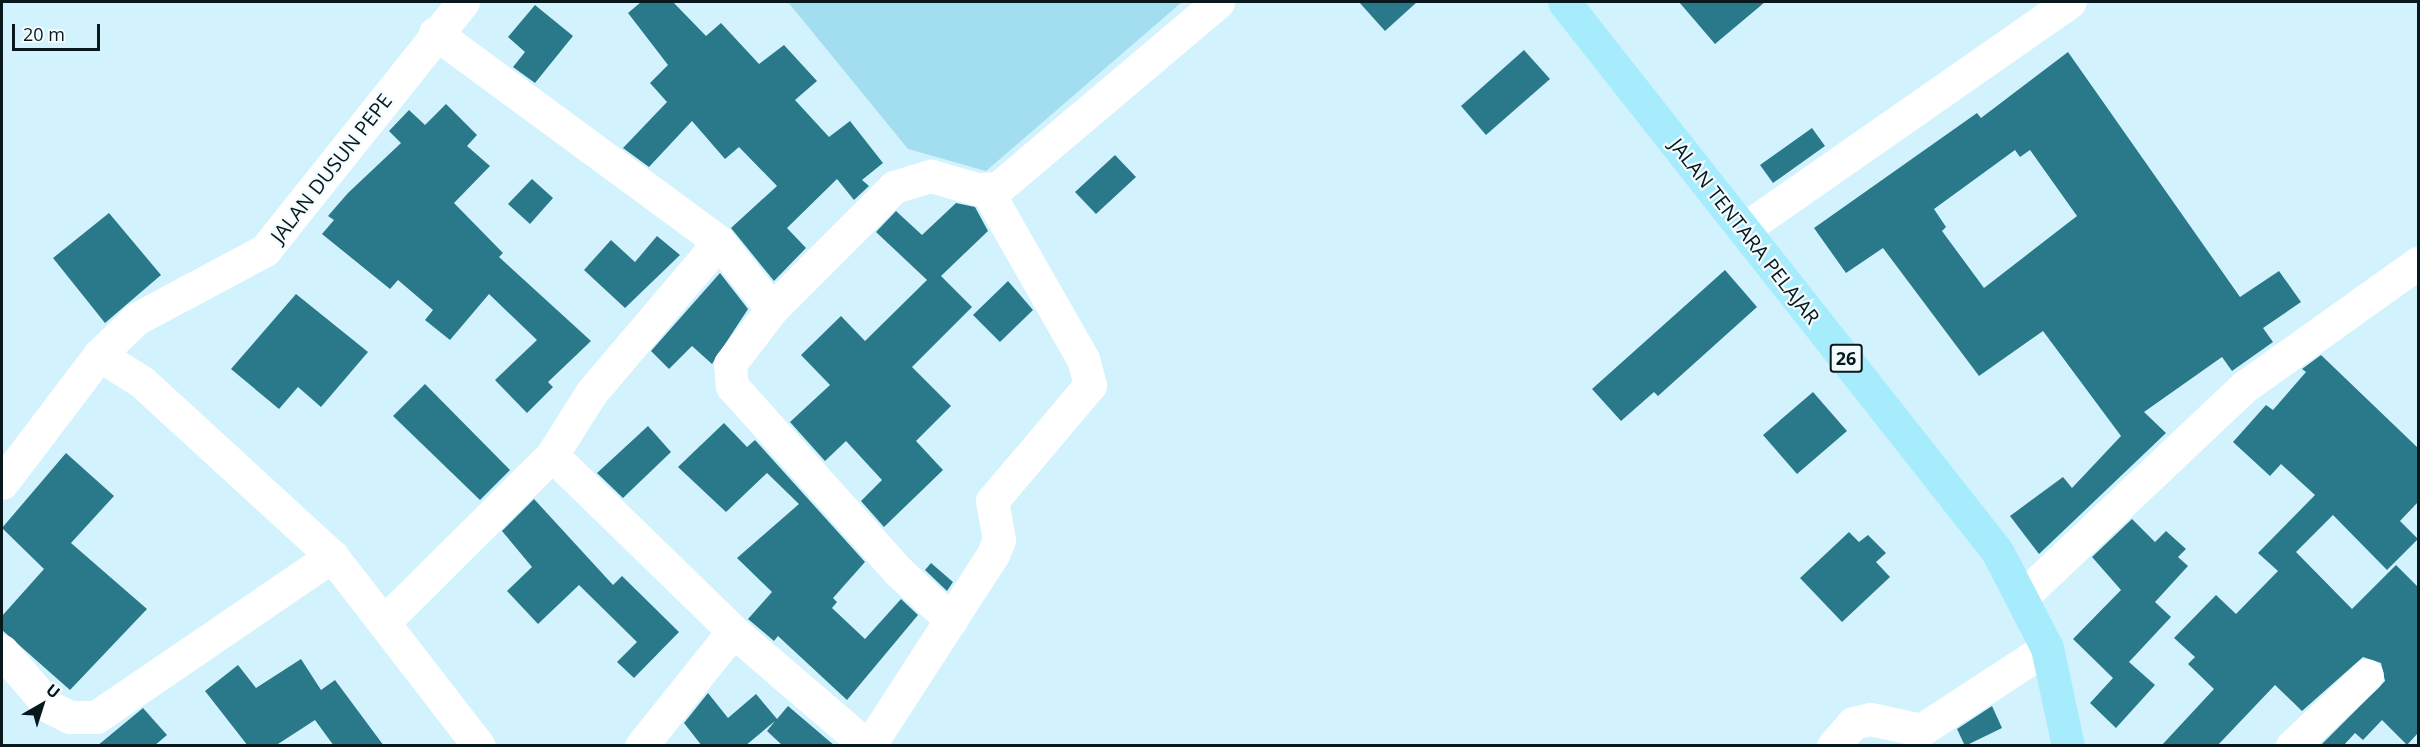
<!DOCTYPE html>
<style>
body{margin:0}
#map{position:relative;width:2420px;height:747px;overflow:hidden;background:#d2f3fd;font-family:"Open Sans",sans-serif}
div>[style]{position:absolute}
.green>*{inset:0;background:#a2deef}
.building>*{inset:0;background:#2a798b}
.minor>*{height:33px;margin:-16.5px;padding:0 16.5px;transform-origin:16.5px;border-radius:16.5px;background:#fff}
.primary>*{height:33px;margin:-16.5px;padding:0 16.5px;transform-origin:16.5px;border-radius:16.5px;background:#a7ecfd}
span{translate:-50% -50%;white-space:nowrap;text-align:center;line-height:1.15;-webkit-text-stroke:4.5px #f3fcfe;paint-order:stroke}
.shield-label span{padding:2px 4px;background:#f3fcfe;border:2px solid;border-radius:4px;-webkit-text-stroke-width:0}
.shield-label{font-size:18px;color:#08181c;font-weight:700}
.street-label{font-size:20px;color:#08181c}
.frame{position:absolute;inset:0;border:3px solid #08181c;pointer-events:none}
.north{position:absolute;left:12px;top:675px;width:60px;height:60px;-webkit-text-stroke:4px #f3fcfe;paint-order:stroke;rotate:39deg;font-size:16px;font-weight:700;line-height:24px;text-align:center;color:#08181c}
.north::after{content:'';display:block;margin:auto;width:21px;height:27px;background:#08181c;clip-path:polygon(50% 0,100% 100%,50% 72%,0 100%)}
.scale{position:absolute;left:12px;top:24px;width:88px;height:27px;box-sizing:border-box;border:3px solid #08181c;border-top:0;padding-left:8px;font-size:18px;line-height:21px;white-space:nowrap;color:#08181c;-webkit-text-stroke:4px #f3fcfe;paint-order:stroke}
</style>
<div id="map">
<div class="green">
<i style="clip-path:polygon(788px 2px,1182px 2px,986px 171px,908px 149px)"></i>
</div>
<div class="building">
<i style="clip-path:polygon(641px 2px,673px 2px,706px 36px,721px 23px,759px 64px,784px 45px,817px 81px,795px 100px,829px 137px,850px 121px,883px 163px,862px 180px,869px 186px,854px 200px,837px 179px,787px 228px,806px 248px,774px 281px,731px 228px,777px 186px,739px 147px,725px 159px,692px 121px,649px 167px,623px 148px,667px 102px,650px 83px,668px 65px,628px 13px)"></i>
<i style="clip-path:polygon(1359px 2px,1417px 2px,1385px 31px)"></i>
<i style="clip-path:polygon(1679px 2px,1765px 2px,1715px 44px)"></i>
<i style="clip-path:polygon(535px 5px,573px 36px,535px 83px,513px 67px,525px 52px,508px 37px)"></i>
<i style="clip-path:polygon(1524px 50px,1550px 79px,1486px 135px,1461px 106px)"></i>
<i style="clip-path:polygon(evenodd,2068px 52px,2240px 297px,2279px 271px,2301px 302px,2263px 328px,2273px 342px,2232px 371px,2222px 357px,2144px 412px,2166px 433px,2039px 554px,2010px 516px,2063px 477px,2072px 488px,2121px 436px,2043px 331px,1979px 376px,1883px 248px,1846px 273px,1814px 228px,1977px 113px,1981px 118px,2068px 52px,2015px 150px,2020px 157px,2030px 150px,2077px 216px,1984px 288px,1942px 231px,1946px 227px,1934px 209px,2015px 150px)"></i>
<i style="clip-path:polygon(446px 104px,477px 135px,467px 146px,490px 166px,454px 203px,503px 253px,499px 257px,591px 341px,548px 382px,553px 387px,527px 413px,495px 380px,537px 340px,489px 294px,450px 340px,425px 320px,433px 310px,398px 280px,390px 289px,322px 234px,334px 220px,328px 216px,348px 193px,401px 143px,389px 131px,409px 110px,425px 125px)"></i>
<i style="clip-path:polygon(1812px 128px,1825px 146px,1773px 183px,1760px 165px)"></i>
<i style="clip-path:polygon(1115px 155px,1136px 177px,1096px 214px,1075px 192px)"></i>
<i style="clip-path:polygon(532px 179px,553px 198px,530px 224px,508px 204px)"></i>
<i style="clip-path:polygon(956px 203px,975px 207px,988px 231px,941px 276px,972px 307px,912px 367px,951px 406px,916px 441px,943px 470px,884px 527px,861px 501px,882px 480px,846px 441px,825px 461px,790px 422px,830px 385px,801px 355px,841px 316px,865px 341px,927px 280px,876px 232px,896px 211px,922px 235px)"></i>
<i style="clip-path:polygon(109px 213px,161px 275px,105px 323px,53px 258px)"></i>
<i style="clip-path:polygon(657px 236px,680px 255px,625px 308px,584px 270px,611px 240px,635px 262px)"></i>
<i style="clip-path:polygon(1725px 270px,1757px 307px,1658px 396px,1654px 392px,1621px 421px,1592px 389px)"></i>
<i style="clip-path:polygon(720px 273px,748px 309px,712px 364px,692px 346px,669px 369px,651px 351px)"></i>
<i style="clip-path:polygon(1008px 281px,1033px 310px,1000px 342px,973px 315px)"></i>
<i style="clip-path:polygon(296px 294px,368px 352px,321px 407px,298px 387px,279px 409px,231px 369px)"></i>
<i style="clip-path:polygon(2321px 355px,2418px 448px,2418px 502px,2400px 521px,2418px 539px,2387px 570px,2333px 515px,2296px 552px,2352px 609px,2396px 565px,2418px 587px,2418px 733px,2407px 745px,2382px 720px,2363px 740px,2355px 733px,2343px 746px,2320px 746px,2385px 681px,2381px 663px,2363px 657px,2302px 711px,2275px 685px,2217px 746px,2161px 746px,2214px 689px,2188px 664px,2195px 657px,2174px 638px,2216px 595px,2236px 614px,2278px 571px,2258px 553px,2315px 495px,2281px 464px,2270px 476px,2233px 442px,2266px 405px,2273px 410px,2306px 372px,2302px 369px)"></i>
<i style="clip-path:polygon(425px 384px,510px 470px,480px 500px,393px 416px)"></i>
<i style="clip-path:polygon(1813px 392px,1847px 431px,1797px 474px,1763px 435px)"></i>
<i style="clip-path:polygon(724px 423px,747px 447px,755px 440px,865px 562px,833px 598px,837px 602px,832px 608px,865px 639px,901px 599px,918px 615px,847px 700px,778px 636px,774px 641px,748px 619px,772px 592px,737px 558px,799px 504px,767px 473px,726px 512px,678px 467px)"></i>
<i style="clip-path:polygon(648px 426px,671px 452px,623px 498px,597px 473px)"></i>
<i style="clip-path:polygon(66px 453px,114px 496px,71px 543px,147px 609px,70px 690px,2px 630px,2px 616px,44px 569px,2px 528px)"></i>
<i style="clip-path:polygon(534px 499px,613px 585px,622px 576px,679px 632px,634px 678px,617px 662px,637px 642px,579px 585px,538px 624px,507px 591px,532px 567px,502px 531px)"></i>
<i style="clip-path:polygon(2132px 519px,2155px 542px,2166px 531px,2186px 549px,2178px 557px,2188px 566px,2155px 602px,2171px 617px,2129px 662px,2155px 685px,2116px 728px,2090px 703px,2113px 678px,2073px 639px,2121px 590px,2092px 557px)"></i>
<i style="clip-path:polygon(1849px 532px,1859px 542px,1868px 535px,1886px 553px,1876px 562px,1890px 577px,1842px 622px,1800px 578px)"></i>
<i style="clip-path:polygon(931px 563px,953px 582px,947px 591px,925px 570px)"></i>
<i style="clip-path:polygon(301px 659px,321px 690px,335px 680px,384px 746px,334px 746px,315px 720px,275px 746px,248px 746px,205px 691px,238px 665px,256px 688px)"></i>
<i style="clip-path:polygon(708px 693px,728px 718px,756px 694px,777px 719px,788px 706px,835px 746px,783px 746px,767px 731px,775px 721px,745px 746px,702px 746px,684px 723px)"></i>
<i style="clip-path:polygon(1992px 706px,2002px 728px,1965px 746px,1957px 729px)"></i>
<i style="clip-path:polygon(143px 708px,167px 735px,154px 746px,97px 746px)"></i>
</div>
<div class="minor">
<i style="left:435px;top:33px;width:353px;rotate:36.3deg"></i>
<i style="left:719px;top:242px;width:85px;rotate:51.7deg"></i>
<i style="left:772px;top:309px;width:69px;rotate:127.4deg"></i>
<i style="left:730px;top:364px;width:22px;rotate:85deg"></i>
<i style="left:732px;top:386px;width:250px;rotate:48.1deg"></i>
<i style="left:899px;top:572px;width:71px;rotate:42.7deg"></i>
<i style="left:1744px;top:229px;width:397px;rotate:-34.9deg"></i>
<i style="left:772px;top:309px;width:173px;rotate:-45deg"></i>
<i style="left:894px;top:187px;width:39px;rotate:-17deg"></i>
<i style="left:931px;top:176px;width:48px;rotate:15.8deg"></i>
<i style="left:977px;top:189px;width:21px;rotate:-3deg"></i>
<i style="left:998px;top:188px;width:288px;rotate:-40.2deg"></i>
<i style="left:99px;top:355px;width:51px;rotate:32.1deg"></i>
<i style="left:142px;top:382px;width:258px;rotate:42.5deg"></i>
<i style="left:332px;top:556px;width:240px;rotate:52.3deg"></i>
<i style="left:552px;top:455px;width:252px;rotate:44.2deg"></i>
<i style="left:733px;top:631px;width:177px;rotate:40.6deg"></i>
<i style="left:2px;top:483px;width:161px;rotate:-52.8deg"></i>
<i style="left:99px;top:355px;width:52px;rotate:-44.2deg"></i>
<i style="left:136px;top:319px;width:146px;rotate:-28.1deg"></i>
<i style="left:265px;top:250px;width:317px;rotate:-51.4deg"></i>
<i style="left:2024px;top:595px;width:303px;rotate:-43.4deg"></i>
<i style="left:2244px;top:387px;width:214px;rotate:-35.5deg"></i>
<i style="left:386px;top:620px;width:234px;rotate:-44.8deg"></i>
<i style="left:552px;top:455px;width:73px;rotate:-57.8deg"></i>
<i style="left:591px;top:393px;width:198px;rotate:-49.7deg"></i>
<i style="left:2px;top:651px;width:74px;rotate:49.4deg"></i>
<i style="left:50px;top:707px;width:22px;rotate:27deg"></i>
<i style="left:70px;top:717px;width:26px"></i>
<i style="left:96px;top:717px;width:286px;rotate:-34.3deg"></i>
<i style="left:641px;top:746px;width:147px;rotate:-51.3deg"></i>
<i style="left:869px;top:746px;width:229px;rotate:-57.1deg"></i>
<i style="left:993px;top:554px;width:15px;rotate:-67deg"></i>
<i style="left:999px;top:540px;width:40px;rotate:-100deg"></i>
<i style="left:992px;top:501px;width:152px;rotate:-49.8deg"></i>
<i style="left:1090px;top:385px;width:27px;rotate:-105deg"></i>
<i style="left:1083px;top:359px;width:193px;rotate:-119.7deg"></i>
<i style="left:1833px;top:746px;width:30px;rotate:-49deg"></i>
<i style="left:1853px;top:723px;width:17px;rotate:-13deg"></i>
<i style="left:1870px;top:719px;width:52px;rotate:12.2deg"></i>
<i style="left:1921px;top:730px;width:150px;rotate:-33.1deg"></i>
<i style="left:2292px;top:746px;width:103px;rotate:-43.4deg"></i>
</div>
<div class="primary">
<i style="left:1564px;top:2px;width:699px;rotate:51.74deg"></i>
<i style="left:1997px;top:551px;width:109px;rotate:62.7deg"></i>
<i style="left:2047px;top:648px;width:100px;rotate:77.9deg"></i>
</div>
<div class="shield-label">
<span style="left:1846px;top:358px">26</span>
</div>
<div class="street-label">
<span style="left:331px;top:168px;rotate:-52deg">JALAN DUSUN PEPE</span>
<span style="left:1745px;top:231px;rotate:52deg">JALAN TENTARA PELAJAR</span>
</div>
<div class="frame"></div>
<div class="north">U</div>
<div class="scale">20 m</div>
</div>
